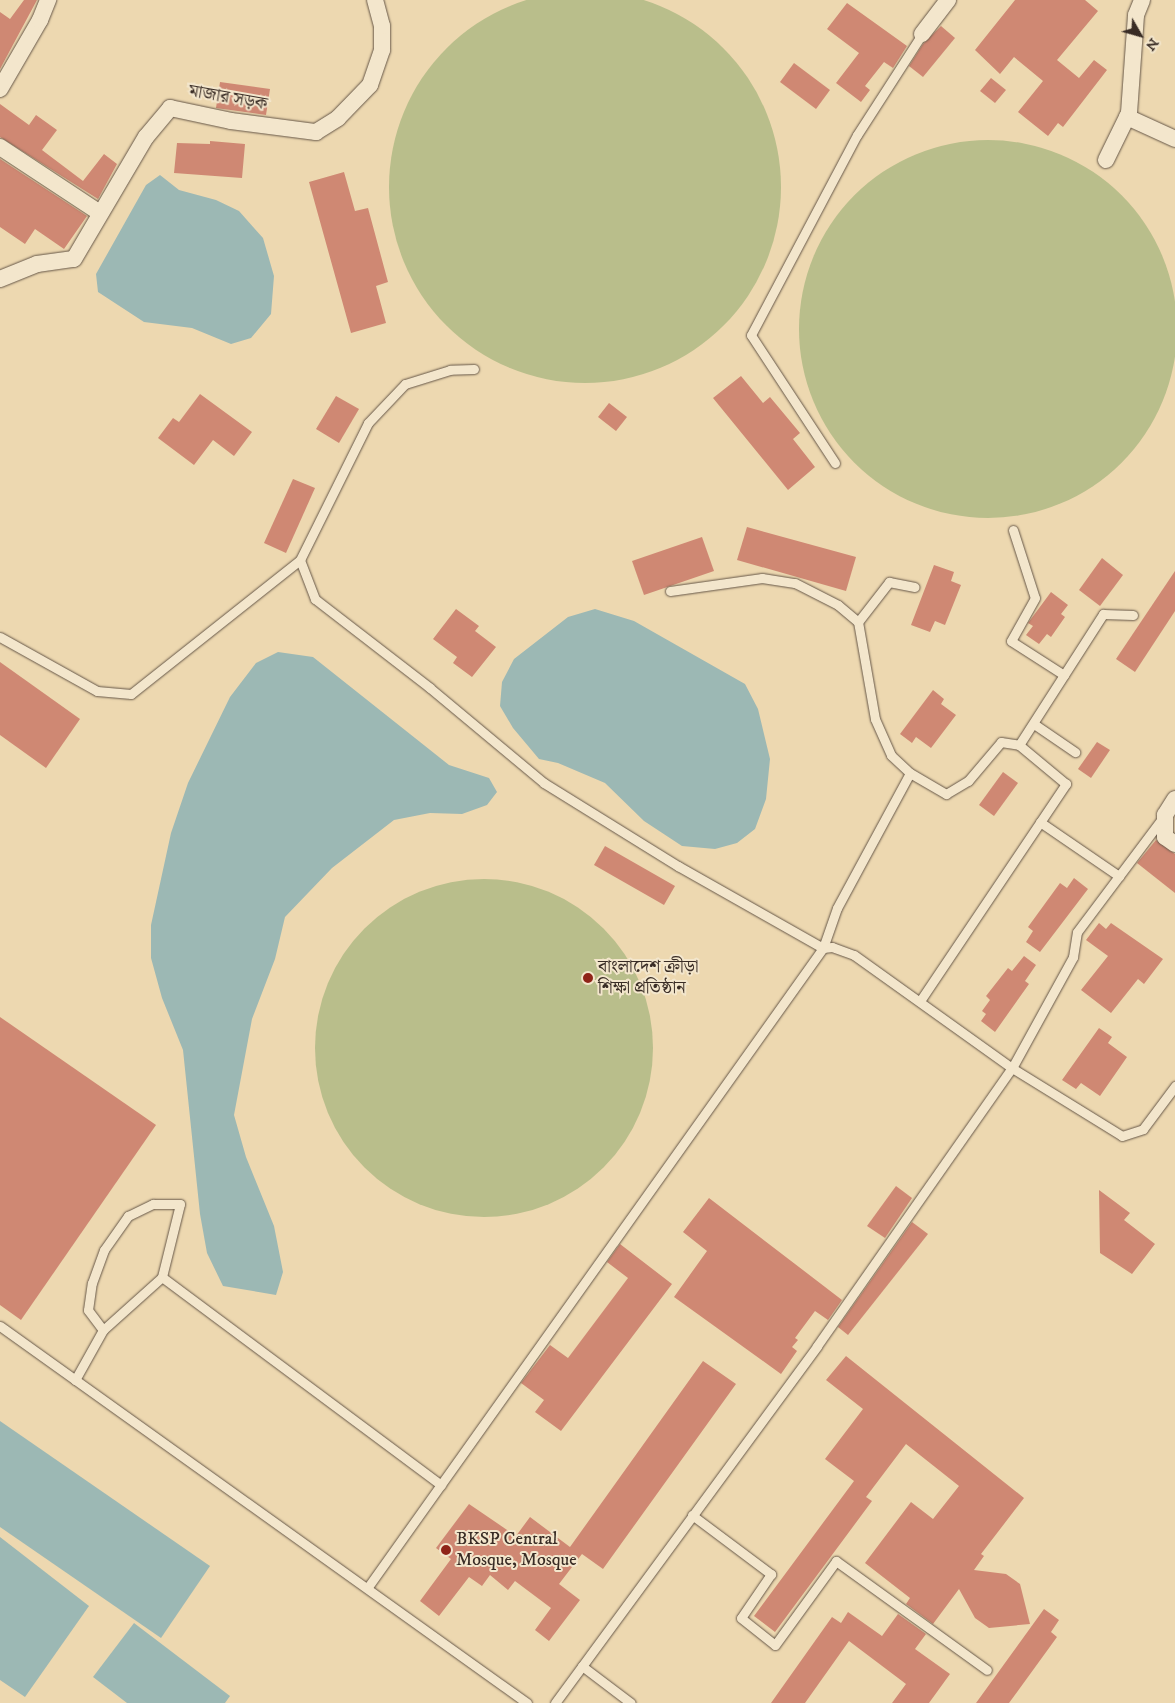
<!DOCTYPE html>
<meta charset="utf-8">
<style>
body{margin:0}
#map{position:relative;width:1175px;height:1703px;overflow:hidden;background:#edd8b0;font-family:"IM FELL DW Pica","Noto Serif Bengali",serif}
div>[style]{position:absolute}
.green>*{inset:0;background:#b9be8b}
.round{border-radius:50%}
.water>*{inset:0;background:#9cb8b4}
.building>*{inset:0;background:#cf8873}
.roads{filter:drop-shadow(0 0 1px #665748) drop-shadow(0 0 1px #665748)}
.lane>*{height:9px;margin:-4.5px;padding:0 4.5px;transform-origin:4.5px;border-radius:4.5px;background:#f3e6cc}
.street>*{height:16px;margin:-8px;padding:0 8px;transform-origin:8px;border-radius:8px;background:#f3e6cc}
.dots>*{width:14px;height:14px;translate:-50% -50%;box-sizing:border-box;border:2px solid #f3e6cc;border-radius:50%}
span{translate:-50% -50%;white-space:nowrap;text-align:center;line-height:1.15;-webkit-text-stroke:4px #f3e6cc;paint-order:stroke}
.street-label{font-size:18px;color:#392c25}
.poi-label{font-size:18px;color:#392c25}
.left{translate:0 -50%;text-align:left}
.north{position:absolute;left:1115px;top:10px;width:50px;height:50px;-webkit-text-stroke:4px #f3e6cc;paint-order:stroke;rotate:128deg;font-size:14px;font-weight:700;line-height:20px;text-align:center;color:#392c25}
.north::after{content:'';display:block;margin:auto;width:18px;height:22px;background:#392c25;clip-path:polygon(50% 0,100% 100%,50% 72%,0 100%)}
</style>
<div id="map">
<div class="green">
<i class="round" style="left:389px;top:-9px;width:392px;height:392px"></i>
<i class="round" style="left:799px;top:140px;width:378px;height:378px"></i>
<i class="round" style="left:315px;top:879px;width:338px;height:338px"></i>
</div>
<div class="water">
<i style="clip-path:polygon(160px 175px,179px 190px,216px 200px,239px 211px,263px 238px,274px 276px,271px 314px,251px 338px,231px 344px,192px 328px,144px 322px,98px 292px,96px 274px,146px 185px)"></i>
<i style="clip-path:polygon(595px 609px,634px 621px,745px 684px,758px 709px,770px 759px,766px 799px,755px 829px,737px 843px,715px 849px,682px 846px,644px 821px,605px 783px,558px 763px,539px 759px,513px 728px,500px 706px,502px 682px,514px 659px,568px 617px)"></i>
<i style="clip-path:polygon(278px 652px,313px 657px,449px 765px,489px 778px,497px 792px,487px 805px,462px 814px,430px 813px,394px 820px,332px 868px,285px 917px,275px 959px,252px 1019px,234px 1115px,246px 1157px,274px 1226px,283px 1272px,276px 1295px,223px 1286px,207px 1253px,200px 1214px,183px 1050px,162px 998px,151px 958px,151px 925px,171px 833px,188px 783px,230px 697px,256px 663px)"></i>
<i style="clip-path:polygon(0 1421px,210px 1566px,161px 1638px,0 1527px)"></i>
<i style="clip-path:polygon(0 1537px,89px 1606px,25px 1697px,0 1680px)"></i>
<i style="clip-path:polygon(134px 1623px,230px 1696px,225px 1703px,127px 1703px,93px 1677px)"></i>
</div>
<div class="building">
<i style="clip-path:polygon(24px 0,37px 0,0 69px,0 12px,10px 19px)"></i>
<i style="clip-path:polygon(1015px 0,1085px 0,1098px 11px,1057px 60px,1079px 78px,1094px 60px,1107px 70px,1063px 127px,1058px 123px,1048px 136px,1018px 112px,1043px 81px,1014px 57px,1000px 74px,975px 50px)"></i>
<i style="clip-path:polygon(847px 3px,907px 46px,893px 68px,884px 62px,865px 86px,870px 90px,861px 102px,836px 83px,859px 53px,827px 29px)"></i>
<i style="clip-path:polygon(941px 26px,955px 38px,923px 77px,909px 66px,923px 44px)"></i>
<i style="clip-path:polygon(794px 63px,830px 90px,816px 109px,780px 82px)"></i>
<i style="clip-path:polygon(991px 78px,1006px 90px,995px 103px,980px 91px)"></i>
<i style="clip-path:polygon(220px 82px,270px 89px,266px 115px,216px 108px)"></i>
<i style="clip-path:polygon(0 104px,29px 125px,36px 115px,57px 130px,42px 150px,83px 181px,104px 154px,117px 164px,98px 199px,0 137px)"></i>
<i style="clip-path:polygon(210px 141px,245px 144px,242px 178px,174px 173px,177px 143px,210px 144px)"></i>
<i style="clip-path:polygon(0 159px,87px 216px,64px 249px,35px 229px,25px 244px,0 227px)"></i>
<i style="clip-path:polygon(344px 172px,355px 211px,368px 208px,388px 282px,376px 286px,386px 323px,351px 333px,309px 182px)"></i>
<i style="clip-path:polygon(741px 376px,763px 403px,770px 397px,800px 433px,793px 439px,815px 467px,788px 490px,713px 398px)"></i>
<i style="clip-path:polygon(200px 394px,252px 432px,234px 456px,213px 440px,194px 465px,158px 438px,173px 418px,179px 422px)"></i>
<i style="clip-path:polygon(336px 396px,359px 409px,339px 443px,316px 429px)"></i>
<i style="clip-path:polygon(609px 403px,627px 417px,616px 431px,598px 417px)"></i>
<i style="clip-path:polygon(293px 479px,315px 488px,286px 553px,264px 543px)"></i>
<i style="clip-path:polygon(747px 527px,856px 557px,846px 591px,737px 560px)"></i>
<i style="clip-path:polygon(702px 537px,714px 571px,644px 595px,632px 561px)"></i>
<i style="clip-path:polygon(1102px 558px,1123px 575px,1100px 606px,1079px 590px)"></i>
<i style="clip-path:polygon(934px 565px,954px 572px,951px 581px,961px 585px,945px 625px,935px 621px,930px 632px,911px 625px)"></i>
<i style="clip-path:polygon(1175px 571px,1175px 611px,1135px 672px,1116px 659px)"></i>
<i style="clip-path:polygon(1051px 592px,1068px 605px,1061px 614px,1065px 617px,1051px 637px,1047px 634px,1039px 644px,1026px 635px,1033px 626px,1028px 623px)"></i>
<i style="clip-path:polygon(456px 609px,479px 626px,475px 631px,496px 647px,472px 677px,453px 663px,457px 657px,433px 639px)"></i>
<i style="clip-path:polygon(0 662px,80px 719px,46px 768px,0 735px)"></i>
<i style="clip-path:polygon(933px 690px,944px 699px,941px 704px,956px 715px,931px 748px,916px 737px,912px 743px,900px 734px)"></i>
<i style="clip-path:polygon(1097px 742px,1110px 750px,1091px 778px,1078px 769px)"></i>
<i style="clip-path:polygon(1003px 772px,1018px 783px,994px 816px,979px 805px)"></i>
<i style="clip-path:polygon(1156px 840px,1175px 854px,1175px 893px,1137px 863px)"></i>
<i style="clip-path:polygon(605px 846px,675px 886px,664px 905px,594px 865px)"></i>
<i style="clip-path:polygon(1074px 878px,1088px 889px,1040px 952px,1026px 942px,1033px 931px,1028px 927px,1060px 883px,1067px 888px)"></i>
<i style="clip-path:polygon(1099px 923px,1106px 929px,1111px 923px,1163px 959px,1144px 984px,1138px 979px,1111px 1013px,1081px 990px,1108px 956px,1086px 940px)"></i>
<i style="clip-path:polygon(1024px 956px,1036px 965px,1025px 981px,1029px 984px,995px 1032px,981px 1021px,986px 1014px,982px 1011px,990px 1000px,986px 996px,1008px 968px,1012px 971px)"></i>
<i style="clip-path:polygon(0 1017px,156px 1125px,21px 1320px,0 1305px)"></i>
<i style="clip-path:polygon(1099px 1028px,1112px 1037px,1108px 1043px,1127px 1057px,1100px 1096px,1081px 1083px,1076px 1089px,1062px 1080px)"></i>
<i style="clip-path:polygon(896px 1186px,912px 1198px,885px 1238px,867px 1226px)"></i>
<i style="clip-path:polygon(1099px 1190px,1130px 1213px,1124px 1220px,1155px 1244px,1132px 1274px,1100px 1253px)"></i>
<i style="clip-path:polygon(709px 1198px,842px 1300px,828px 1320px,815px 1311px,795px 1338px,798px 1340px,792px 1347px,797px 1351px,781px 1374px,674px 1297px,707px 1251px,683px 1232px)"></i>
<i style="clip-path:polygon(912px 1222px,928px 1234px,848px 1335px,838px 1327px)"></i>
<i style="clip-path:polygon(620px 1244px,672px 1284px,561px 1431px,535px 1412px,544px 1400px,521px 1383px,550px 1345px,568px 1358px,628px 1278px,607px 1262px)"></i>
<i style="clip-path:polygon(846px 1356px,1024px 1498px,981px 1554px,984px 1556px,974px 1570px,1006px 1574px,1020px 1584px,1030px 1624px,989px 1628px,975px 1618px,959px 1589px,933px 1624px,906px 1604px,910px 1598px,865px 1563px,911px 1502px,933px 1519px,959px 1486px,906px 1444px,866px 1497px,872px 1501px,775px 1632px,754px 1616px,854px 1481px,825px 1459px,863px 1409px,826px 1380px)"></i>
<i style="clip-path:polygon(703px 1361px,736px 1384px,603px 1569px,582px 1554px,559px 1584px,580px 1600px,549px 1641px,535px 1630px,551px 1608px,515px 1581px,508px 1590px,490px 1575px,482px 1586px,469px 1577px,439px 1616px,420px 1601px,451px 1559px,436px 1548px,469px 1504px,516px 1536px,530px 1517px,570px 1547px)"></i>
<i style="clip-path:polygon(1044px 1609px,1059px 1620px,1051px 1632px,1057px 1637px,1009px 1703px,976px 1703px)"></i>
<i style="clip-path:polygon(848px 1612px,882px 1636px,898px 1614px,926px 1634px,915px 1649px,950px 1674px,929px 1703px,892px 1703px,906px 1684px,849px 1641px,805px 1703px,771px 1703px,832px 1617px,841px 1623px)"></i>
</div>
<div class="roads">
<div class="lane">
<i style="left:474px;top:369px;width:24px;rotate:178deg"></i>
<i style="left:450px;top:370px;width:47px;rotate:162.7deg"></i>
<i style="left:405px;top:384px;width:54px;rotate:133.5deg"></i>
<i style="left:368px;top:423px;width:153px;rotate:116.4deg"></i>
<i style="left:300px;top:560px;width:42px;rotate:69deg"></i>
<i style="left:315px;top:599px;width:145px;rotate:37.7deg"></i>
<i style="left:430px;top:688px;width:148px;rotate:39.8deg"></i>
<i style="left:544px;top:783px;width:158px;rotate:31.8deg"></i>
<i style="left:678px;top:866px;width:167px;rotate:29.5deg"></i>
<i style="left:823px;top:948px;width:42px;rotate:-70.7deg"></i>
<i style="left:837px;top:908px;width:153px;rotate:-61.6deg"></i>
<i style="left:910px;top:773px;width:26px;rotate:-137deg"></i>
<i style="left:891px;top:755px;width:39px;rotate:-114deg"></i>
<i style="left:875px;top:719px;width:98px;rotate:-99.9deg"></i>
<i style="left:858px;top:622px;width:51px;rotate:-52.2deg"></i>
<i style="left:889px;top:582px;width:26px;rotate:11deg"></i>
<i style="left:835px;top:463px;width:153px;rotate:-123.3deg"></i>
<i style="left:751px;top:335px;width:226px;rotate:-62.1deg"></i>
<i style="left:857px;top:135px;width:120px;rotate:-57.2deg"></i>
<i style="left:1013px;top:530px;width:71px;rotate:72.1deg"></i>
<i style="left:1035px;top:598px;width:49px;rotate:119.2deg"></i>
<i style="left:1011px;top:641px;width:63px;rotate:32.7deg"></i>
<i style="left:670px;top:591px;width:93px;rotate:-8deg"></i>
<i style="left:762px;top:578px;width:33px;rotate:9deg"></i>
<i style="left:795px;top:583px;width:48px;rotate:27.1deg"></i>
<i style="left:838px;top:605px;width:26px;rotate:40deg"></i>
<i style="left:0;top:637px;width:111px;rotate:29.1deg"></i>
<i style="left:97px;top:691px;width:34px;rotate:5deg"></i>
<i style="left:131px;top:694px;width:216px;rotate:-38.4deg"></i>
<i style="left:1034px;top:724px;width:50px;rotate:34.3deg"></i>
<i style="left:910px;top:773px;width:42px;rotate:30.3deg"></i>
<i style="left:946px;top:794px;width:26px;rotate:-31deg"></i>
<i style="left:968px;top:781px;width:51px;rotate:-49.8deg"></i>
<i style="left:1001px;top:742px;width:18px;rotate:9deg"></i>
<i style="left:1019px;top:745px;width:156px;rotate:-57.3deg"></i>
<i style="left:1103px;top:614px;width:30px;rotate:2deg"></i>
<i style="left:1040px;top:822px;width:96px;rotate:34.4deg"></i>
<i style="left:920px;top:1001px;width:262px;rotate:-56.1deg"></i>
<i style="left:1066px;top:784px;width:61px;rotate:-140.3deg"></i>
<i style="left:0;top:1326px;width:648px;rotate:35.58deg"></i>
<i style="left:103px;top:1330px;width:25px;rotate:-127deg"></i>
<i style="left:88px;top:1310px;width:27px;rotate:-82deg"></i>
<i style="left:92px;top:1283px;width:35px;rotate:-70deg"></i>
<i style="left:104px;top:1250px;width:42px;rotate:-54.8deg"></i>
<i style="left:128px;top:1216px;width:28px;rotate:-26deg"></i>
<i style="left:153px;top:1204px;width:27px"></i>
<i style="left:180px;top:1204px;width:75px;rotate:103.9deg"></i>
<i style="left:75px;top:1380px;width:57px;rotate:-60.8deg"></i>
<i style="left:103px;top:1330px;width:79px;rotate:-41.9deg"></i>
<i style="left:162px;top:1277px;width:348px;rotate:36.7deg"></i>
<i style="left:692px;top:1515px;width:99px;rotate:36.8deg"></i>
<i style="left:771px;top:1574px;width:53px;rotate:124.3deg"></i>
<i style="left:741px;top:1618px;width:43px;rotate:38.5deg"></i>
<i style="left:775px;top:1645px;width:104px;rotate:-54deg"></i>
<i style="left:836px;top:1561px;width:186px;rotate:35.8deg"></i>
<i style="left:368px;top:1587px;width:784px;rotate:-54.55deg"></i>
<i style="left:823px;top:948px;width:9px;rotate:-6deg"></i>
<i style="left:832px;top:947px;width:23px;rotate:20deg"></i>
<i style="left:854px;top:955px;width:194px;rotate:35.6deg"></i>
<i style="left:1012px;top:1068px;width:129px;rotate:31.7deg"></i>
<i style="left:1122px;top:1136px;width:22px;rotate:-18deg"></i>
<i style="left:1143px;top:1129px;width:54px;rotate:-53.3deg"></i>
<i style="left:582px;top:1666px;width:61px;rotate:37.1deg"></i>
<i style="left:555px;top:1703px;width:443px;rotate:-53.7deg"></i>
<i style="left:817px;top:1346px;width:340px;rotate:-55deg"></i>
<i style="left:1012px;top:1068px;width:127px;rotate:-61.2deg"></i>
<i style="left:1073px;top:957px;width:25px;rotate:-81deg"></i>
<i style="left:1077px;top:932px;width:145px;rotate:-53.1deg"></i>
</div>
<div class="street">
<i style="left:922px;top:34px;width:43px;rotate:-52.6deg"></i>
<i style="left:0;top:89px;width:80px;rotate:-59.9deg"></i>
<i style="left:40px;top:20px;width:22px;rotate:-68deg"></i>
<i style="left:1127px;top:117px;width:53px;rotate:24.6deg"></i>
<i style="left:0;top:147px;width:120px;rotate:33.4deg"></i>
<i style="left:1106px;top:160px;width:52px;rotate:-63.9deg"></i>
<i style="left:1129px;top:113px;width:98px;rotate:-85.9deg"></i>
<i style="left:1136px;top:15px;width:16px;rotate:-68deg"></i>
<i style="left:0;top:279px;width:40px;rotate:-22deg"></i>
<i style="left:37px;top:264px;width:37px;rotate:-8deg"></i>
<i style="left:74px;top:259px;width:142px;rotate:-59.5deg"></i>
<i style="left:146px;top:137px;width:38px;rotate:-50deg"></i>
<i style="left:170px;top:108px;width:62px;rotate:12deg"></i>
<i style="left:231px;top:121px;width:86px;rotate:7.4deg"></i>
<i style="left:316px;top:132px;width:26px;rotate:-32deg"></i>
<i style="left:338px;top:118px;width:46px;rotate:-45.9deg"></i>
<i style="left:370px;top:85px;width:37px;rotate:-71deg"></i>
<i style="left:382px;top:50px;width:24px;rotate:-90deg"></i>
<i style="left:382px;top:26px;width:27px;rotate:-105deg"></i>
<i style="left:1175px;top:799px;width:19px;rotate:122deg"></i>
<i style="left:1165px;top:815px;width:22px;rotate:90deg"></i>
<i style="left:1165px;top:837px;width:12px;rotate:35deg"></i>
</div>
</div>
<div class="dots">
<i style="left:588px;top:978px;background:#8f2418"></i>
<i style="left:446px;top:1550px;background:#8f2418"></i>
</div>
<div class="street-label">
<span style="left:228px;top:98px;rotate:10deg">মাজার সড়ক</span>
</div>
<div class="poi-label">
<span class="left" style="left:598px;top:978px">বাংলাদেশ ক্রীড়া<br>শিক্ষা প্রতিষ্ঠান</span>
<span class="left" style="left:456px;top:1550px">BKSP Central<br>Mosque, Mosque</span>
</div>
<div class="north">N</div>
</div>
